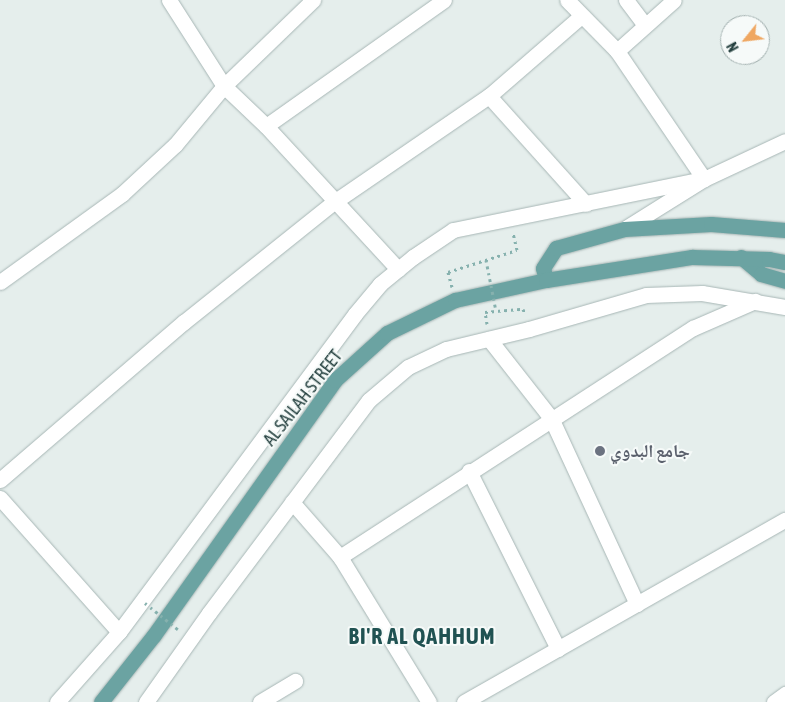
<!DOCTYPE html>
<meta charset="utf-8">
<style>
body{margin:0}
#map{position:relative;width:785px;height:702px;overflow:hidden;background:#e5eeec;font-family:"Asap Condensed","Noto Naskh Arabic",sans-serif}
div>[style]{position:absolute}
.path>*{height:3px;margin-top:-1.5px;transform-origin:0;background:repeating-linear-gradient(90deg,#86b1ae 0 2.5px,transparent 0 6.5px)}
.roads{filter:drop-shadow(0 0 1px #a7b6b5) drop-shadow(0 0 1px #a7b6b5)}
.minor>*{height:15px;margin:-7.5px;padding:0 7.5px;transform-origin:7.5px;border-radius:7.5px;background:#fff}
.major>*{height:15px;margin:-7.5px;padding:0 7.5px;transform-origin:7.5px;border-radius:7.5px;background:#6ba3a2}
.path-bridge>*{height:3px;margin-top:-1.5px;transform-origin:0;background:repeating-linear-gradient(90deg,#86b1ae 0 2.5px,transparent 0 6.5px)}
.dots>*{width:14px;height:14px;translate:-50% -50%;box-sizing:border-box;border:2px solid #f6faf9;border-radius:50%}
span{translate:-50% -50%;white-space:nowrap;text-align:center;line-height:1.15;-webkit-text-stroke:4px #f6faf9;paint-order:stroke}
.street-label{font-size:18px;color:#24403f}
.worship-label{font-size:18px;color:#5b616d;font-weight:700}
.left{translate:0 -50%;text-align:left}
.district-label{font-size:22px;color:#205252;font-weight:700;letter-spacing:1px}
.north{position:absolute;left:720px;top:15px;width:50px;height:50px;box-sizing:border-box;background:#f6faf9;border:1px solid #a2b0af;border-radius:50%;rotate:241deg;font-size:14px;font-weight:700;line-height:20px;text-align:center;color:#24403f}
.north::after{content:'';display:block;margin:auto;width:18px;height:22px;background:#efa762;clip-path:polygon(50% 0,100% 100%,50% 72%,0 100%)}
</style>
<div id="map">
<div class="path">
<i style="left:452px;top:287px;width:16px;rotate:-105deg"></i>
<i style="left:448px;top:272px;width:72px;rotate:-17.7deg"></i>
<i style="left:517px;top:250px;width:18px;rotate:-103deg"></i>
<i style="left:487px;top:324px;width:12px;rotate:-99deg"></i>
<i style="left:485px;top:312px;width:38px;rotate:-5deg"></i>
<i style="left:523px;top:309px;width:5px;rotate:68deg"></i>
</div>
<div class="roads">
<div class="minor">
<i style="left:169px;top:0;width:102px;rotate:57.4deg"></i>
<i style="left:224px;top:86px;width:58px;rotate:43.6deg"></i>
<i style="left:266px;top:126px;width:195px;rotate:47.3deg"></i>
<i style="left:626px;top:0;width:31px;rotate:53deg"></i>
<i style="left:617px;top:51px;width:76px;rotate:-41.8deg"></i>
<i style="left:489px;top:96px;width:145px;rotate:48.1deg"></i>
<i style="left:266px;top:126px;width:218px;rotate:-35.3deg"></i>
<i style="left:624px;top:229px;width:94px;rotate:-32deg"></i>
<i style="left:704px;top:179px;width:89px;rotate:-25.1deg"></i>
<i style="left:0;top:282px;width:150px;rotate:-35.8deg"></i>
<i style="left:122px;top:194px;width:72px;rotate:-42.8deg"></i>
<i style="left:175px;top:145px;width:77px;rotate:-50.3deg"></i>
<i style="left:224px;top:86px;width:124px;rotate:-44deg"></i>
<i style="left:489px;top:339px;width:100px;rotate:51.9deg"></i>
<i style="left:551px;top:418px;width:205px;rotate:65.2deg"></i>
<i style="left:469px;top:471px;width:199px;rotate:63.4deg"></i>
<i style="left:0;top:480px;width:243px;rotate:-40.7deg"></i>
<i style="left:184px;top:322px;width:192px;rotate:-38.7deg"></i>
<i style="left:334px;top:202px;width:188px;rotate:-34.4deg"></i>
<i style="left:489px;top:96px;width:122px;rotate:-41deg"></i>
<i style="left:0;top:498px;width:179px;rotate:48.4deg"></i>
<i style="left:292px;top:502px;width:73px;rotate:48.9deg"></i>
<i style="left:340px;top:557px;width:170px;rotate:58.5deg"></i>
<i style="left:340px;top:557px;width:421px;rotate:-33deg"></i>
<i style="left:693px;top:328px;width:68px;rotate:-23.5deg"></i>
<i style="left:57px;top:702px;width:94px;rotate:-48.5deg"></i>
<i style="left:119px;top:632px;width:396px;rotate:-53.4deg"></i>
<i style="left:355px;top:314px;width:39px;rotate:-50deg"></i>
<i style="left:380px;top:284px;width:43px;rotate:-39.3deg"></i>
<i style="left:413px;top:257px;width:48px;rotate:-34deg"></i>
<i style="left:453px;top:230px;width:256px;rotate:-11.5deg"></i>
<i style="left:704px;top:179px;width:155px;rotate:-124.2deg"></i>
<i style="left:617px;top:51px;width:71px;rotate:-134.4deg"></i>
<i style="left:146px;top:702px;width:109px;rotate:-54.7deg"></i>
<i style="left:209px;top:613px;width:266px;rotate:-53.1deg"></i>
<i style="left:369px;top:400px;width:51px;rotate:-40.2deg"></i>
<i style="left:408px;top:367px;width:42px;rotate:-25.3deg"></i>
<i style="left:446px;top:349px;width:85px;rotate:-13.5deg"></i>
<i style="left:529px;top:329px;width:122px;rotate:-16.2deg"></i>
<i style="left:646px;top:295px;width:56px;rotate:-2deg"></i>
<i style="left:702px;top:293px;width:84px;rotate:9.6deg"></i>
<i style="left:260px;top:702px;width:41px;rotate:-31deg"></i>
<i style="left:464px;top:702px;width:369px;rotate:-29.6deg"></i>
<i style="left:774px;top:702px;width:14px;rotate:-36deg"></i>
</div>
<div class="major">
<i style="left:741px;top:257px;width:26px;rotate:40deg"></i>
<i style="left:761px;top:274px;width:25px;rotate:16deg"></i>
<i style="left:546px;top:280px;width:12px;rotate:-104deg"></i>
<i style="left:543px;top:268px;width:24px;rotate:-57deg"></i>
<i style="left:556px;top:248px;width:71px;rotate:-15.6deg"></i>
<i style="left:624px;top:229px;width:87px;rotate:-3.3deg"></i>
<i style="left:711px;top:224px;width:74px;rotate:4.6deg"></i>
<i style="left:101px;top:702px;width:85px;rotate:-51.7deg"></i>
<i style="left:154px;top:635px;width:313px;rotate:-54.6deg"></i>
<i style="left:335px;top:380px;width:70px;rotate:-42.1deg"></i>
<i style="left:387px;top:333px;width:76px;rotate:-25.9deg"></i>
<i style="left:455px;top:300px;width:93px;rotate:-12.4deg"></i>
<i style="left:546px;top:280px;width:148px;rotate:-9deg"></i>
<i style="left:692px;top:257px;width:77px;rotate:1.5deg"></i>
<i style="left:769px;top:259px;width:16px;rotate:11deg"></i>
</div>
</div>
<div class="path-bridge">
<i style="left:486px;top:260px;width:52px;rotate:78.9deg"></i>
<i style="left:145px;top:603px;width:45px;rotate:38.7deg"></i>
</div>
<div class="dots">
<i style="left:600px;top:451px;background:#6b7280"></i>
</div>
<div class="street-label">
<span style="left:303px;top:398px;rotate:-52deg">AL SAILAH STREET</span>
</div>
<div class="worship-label">
<span class="left" style="left:610px;top:451px">جامع البدوي</span>
</div>
<div class="district-label">
<span style="left:422px;top:637px">BI'R AL QAHHUM</span>
</div>
<div class="north">N</div>
</div>
